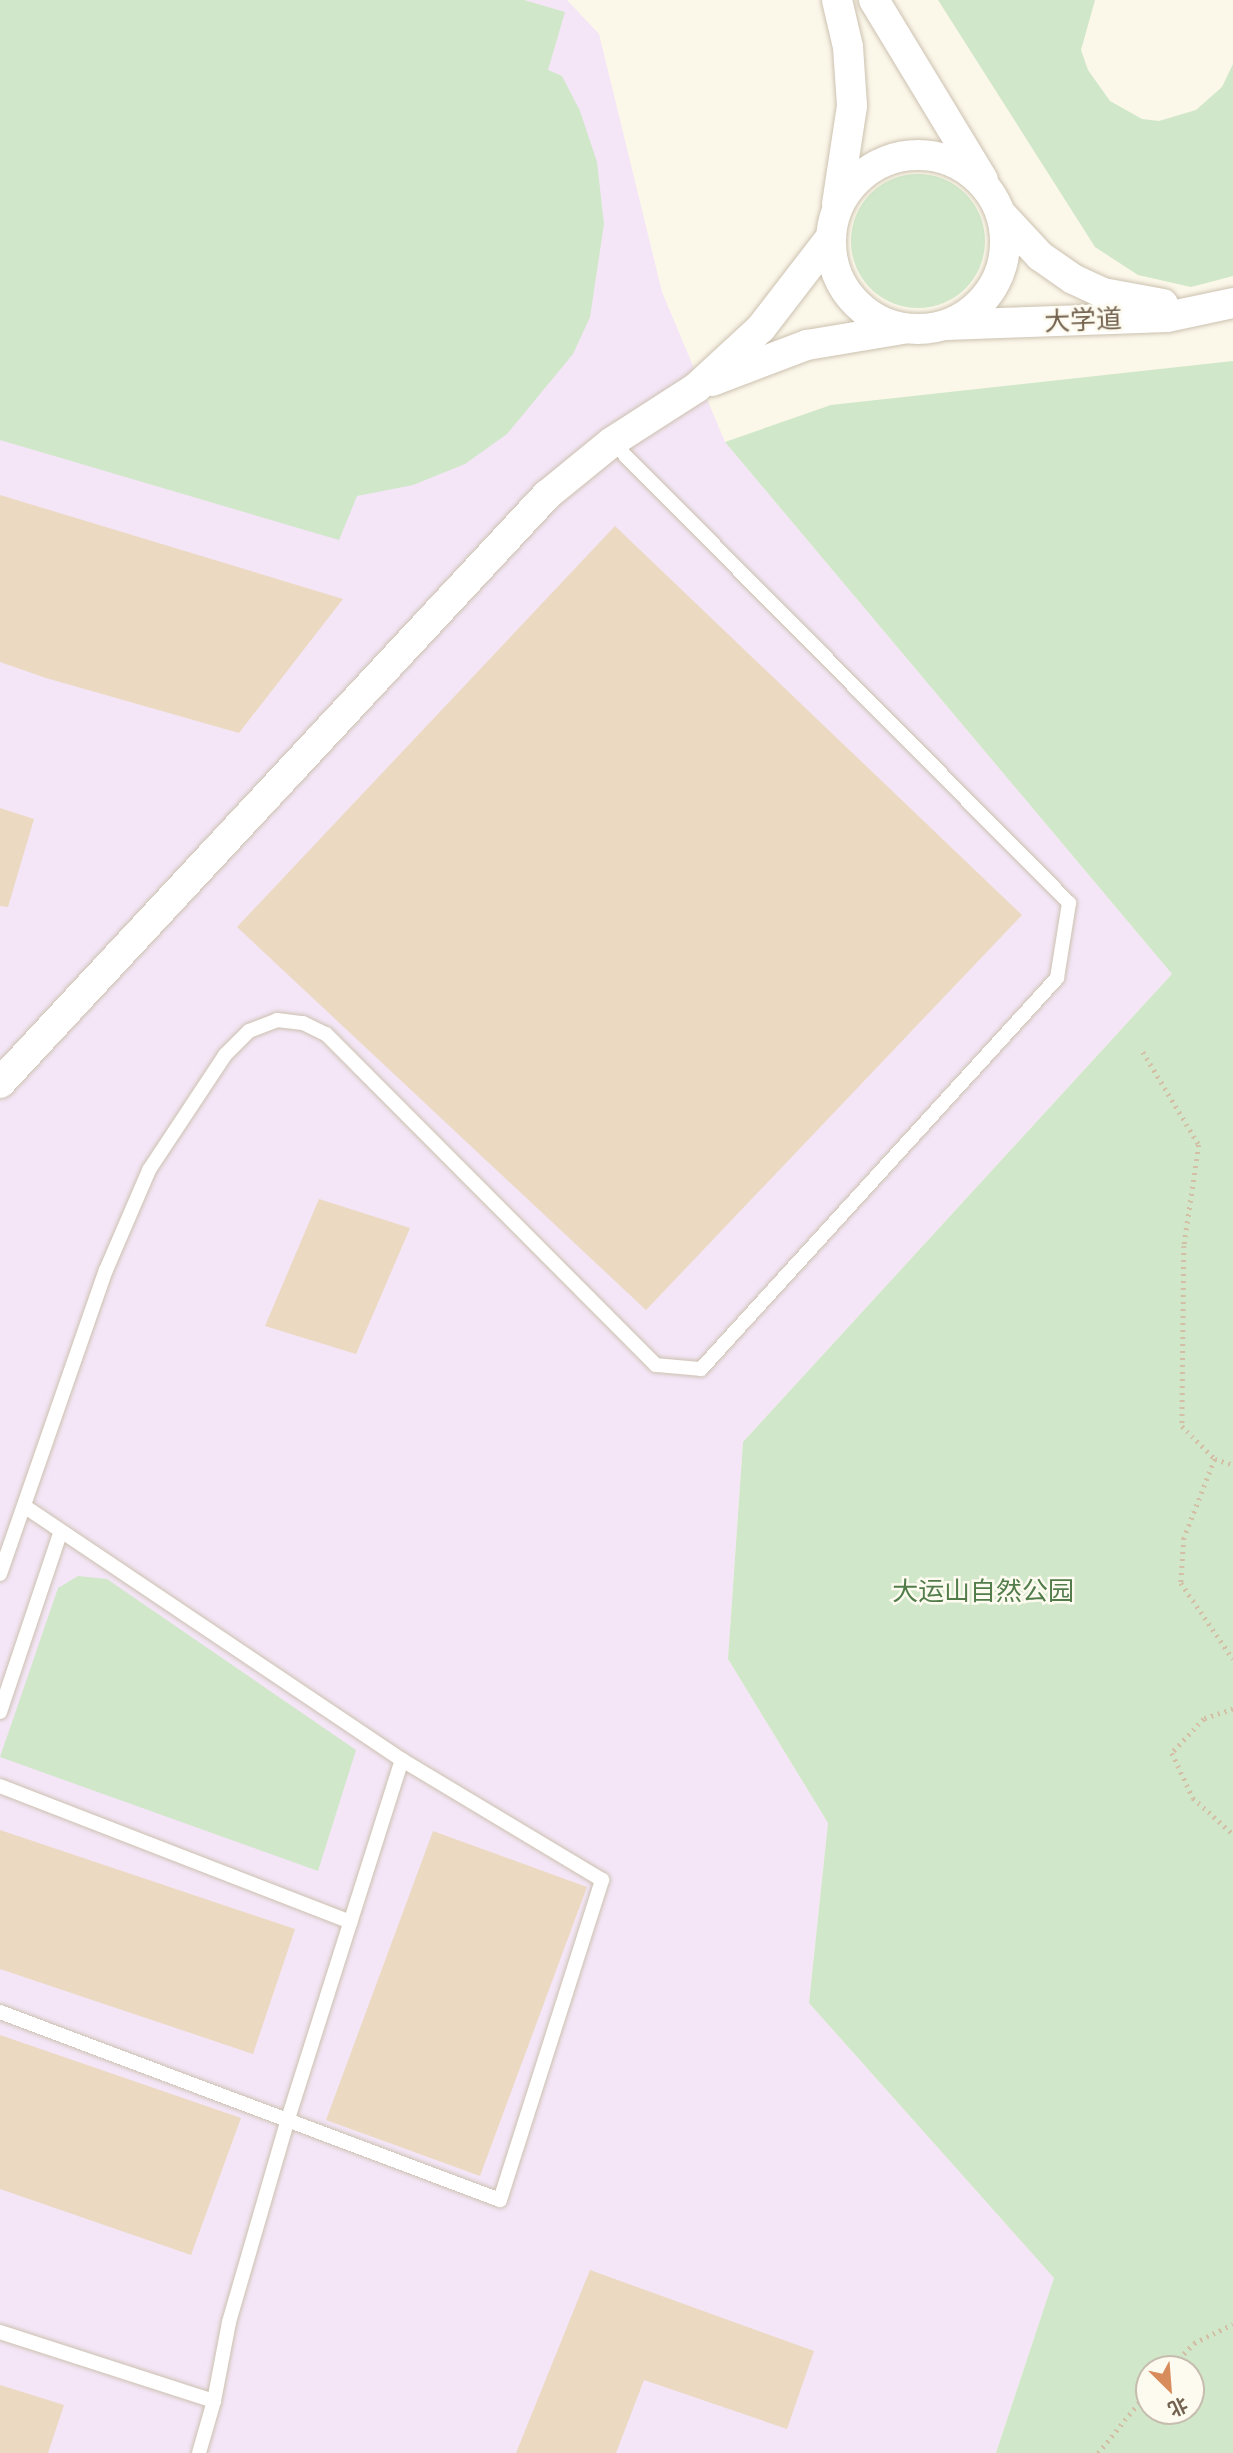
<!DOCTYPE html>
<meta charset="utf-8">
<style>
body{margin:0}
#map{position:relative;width:1233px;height:2453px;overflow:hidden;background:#fbf7e9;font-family:"Titillium Web","Noto Sans SC",sans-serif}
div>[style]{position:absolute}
.education>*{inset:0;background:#f4e6f7}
.green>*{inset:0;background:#d0e7c9}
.round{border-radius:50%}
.building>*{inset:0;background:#ebd9c1}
.path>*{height:4.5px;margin-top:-2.25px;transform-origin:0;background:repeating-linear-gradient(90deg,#d2bfa6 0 2px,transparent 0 7px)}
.roads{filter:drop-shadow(0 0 2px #ccc1b0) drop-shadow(0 0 2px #ccc1b0)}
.lane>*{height:14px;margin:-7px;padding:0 7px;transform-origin:7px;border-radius:7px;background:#fff}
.street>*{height:30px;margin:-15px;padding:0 15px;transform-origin:15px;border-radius:15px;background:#fff}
.street>.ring{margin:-15px;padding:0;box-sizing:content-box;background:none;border:30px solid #fff;border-radius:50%}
span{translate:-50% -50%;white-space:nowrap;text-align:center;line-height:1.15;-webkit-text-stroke:5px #fdfaef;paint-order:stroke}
.street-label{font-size:26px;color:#73624f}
.park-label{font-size:26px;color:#527d4b}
.north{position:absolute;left:1135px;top:2355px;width:70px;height:70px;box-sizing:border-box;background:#fdfaef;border:2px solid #c6bdaf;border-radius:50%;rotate:155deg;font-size:19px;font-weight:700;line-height:28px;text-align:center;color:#73624f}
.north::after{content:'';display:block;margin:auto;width:24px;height:32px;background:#d88c5b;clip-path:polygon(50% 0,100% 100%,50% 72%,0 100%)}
</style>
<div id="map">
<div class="education">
<i style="clip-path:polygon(0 0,567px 0,599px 34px,662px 292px,725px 442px,1172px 974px,743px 1442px,728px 1659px,828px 1823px,809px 2003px,1054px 2278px,996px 2453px,0 2453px)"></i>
</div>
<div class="green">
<i style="clip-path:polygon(0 0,524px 0,565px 12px,548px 70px,562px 76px,580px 111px,597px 162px,604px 224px,590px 317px,573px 354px,507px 434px,465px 464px,413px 485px,357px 496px,339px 540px,0 440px)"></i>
<i style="clip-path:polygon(938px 0,1095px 0,1081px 50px,1088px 70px,1110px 101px,1142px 119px,1159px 121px,1196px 110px,1222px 87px,1233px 64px,1233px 276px,1191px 287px,1138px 275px,1095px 247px)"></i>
<i class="round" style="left:851px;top:174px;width:134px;height:134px"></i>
<i style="clip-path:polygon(evenodd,1233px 361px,1233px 2453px,996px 2453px,1054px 2278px,809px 2003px,828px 1823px,728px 1659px,743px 1442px,1172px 974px,725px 442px,831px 405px,1233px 361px,1149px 2369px,1191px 2369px,1191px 2411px,1149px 2411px,1149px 2369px)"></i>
<i style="clip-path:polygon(78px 1576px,107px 1579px,356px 1750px,318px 1871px,0 1757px,58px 1588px)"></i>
</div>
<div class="building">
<i style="clip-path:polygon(0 495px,343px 599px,239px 733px,46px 678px,0 662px)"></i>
<i style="clip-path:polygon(615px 526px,1022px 915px,646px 1310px,237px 927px)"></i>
<i style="clip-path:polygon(0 808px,34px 819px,8px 907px,0 906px)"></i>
<i style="clip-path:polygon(319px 1199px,410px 1228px,356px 1354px,265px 1326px)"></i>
<i style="clip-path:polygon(0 1830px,295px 1929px,253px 2054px,0 1969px)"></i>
<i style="clip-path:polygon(433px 1831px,587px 1887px,480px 2176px,326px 2120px)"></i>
<i style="clip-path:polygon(0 2035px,241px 2118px,191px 2255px,0 2189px)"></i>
<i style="clip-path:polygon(590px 2270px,814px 2351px,787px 2429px,644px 2380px,616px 2453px,516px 2453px)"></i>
<i style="clip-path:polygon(0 2385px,64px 2405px,48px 2453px,0 2453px)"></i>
</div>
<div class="path">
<i style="left:1143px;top:1052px;width:109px;rotate:58.9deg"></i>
<i style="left:1199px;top:1145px;width:102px;rotate:98.4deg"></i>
<i style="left:1184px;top:1246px;width:180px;rotate:90.6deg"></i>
<i style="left:1182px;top:1426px;width:47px;rotate:45deg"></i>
<i style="left:1215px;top:1459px;width:19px;rotate:18deg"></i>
<i style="left:1215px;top:1459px;width:85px;rotate:111.4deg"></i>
<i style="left:1184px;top:1538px;width:45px;rotate:93.8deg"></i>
<i style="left:1181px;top:1583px;width:92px;rotate:55.6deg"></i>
<i style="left:1233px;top:1709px;width:31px;rotate:161deg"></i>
<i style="left:1204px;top:1719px;width:47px;rotate:133.3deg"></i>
<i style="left:1172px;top:1753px;width:50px;rotate:65deg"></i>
<i style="left:1193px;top:1798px;width:54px;rotate:42deg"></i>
<i style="left:1169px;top:2369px;width:36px;rotate:-46deg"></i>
<i style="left:1194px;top:2343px;width:43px;rotate:-26deg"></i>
<i style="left:1098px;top:2453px;width:81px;rotate:-51deg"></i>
</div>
<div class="roads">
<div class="lane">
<i style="left:0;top:1574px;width:322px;rotate:-70.8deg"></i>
<i style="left:106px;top:1270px;width:109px;rotate:-66.7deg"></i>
<i style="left:149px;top:1170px;width:138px;rotate:-56.5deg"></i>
<i style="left:225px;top:1055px;width:34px;rotate:-45deg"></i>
<i style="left:249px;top:1031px;width:30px;rotate:-21deg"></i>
<i style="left:277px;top:1020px;width:26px;rotate:7deg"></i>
<i style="left:303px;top:1023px;width:25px;rotate:26deg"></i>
<i style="left:326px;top:1034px;width:467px;rotate:45.1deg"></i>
<i style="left:656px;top:1365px;width:45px;rotate:5.1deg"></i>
<i style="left:701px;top:1369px;width:529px;rotate:-47.68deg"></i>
<i style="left:1057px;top:978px;width:76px;rotate:-80.9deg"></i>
<i style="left:1069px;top:903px;width:649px;rotate:-134.75deg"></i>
<i style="left:0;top:1712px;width:188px;rotate:-71.4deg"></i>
<i style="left:0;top:1786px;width:376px;rotate:21.2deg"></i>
<i style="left:0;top:2012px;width:534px;rotate:20.61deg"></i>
<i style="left:500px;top:2200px;width:336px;rotate:-72.3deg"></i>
<i style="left:602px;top:1880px;width:233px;rotate:-149deg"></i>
<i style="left:402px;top:1760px;width:454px;rotate:-146.1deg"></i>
<i style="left:0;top:2332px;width:225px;rotate:17.9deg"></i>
<i style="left:214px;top:2401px;width:54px;rotate:106.1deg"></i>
<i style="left:214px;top:2401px;width:80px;rotate:-79.2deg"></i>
<i style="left:229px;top:2322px;width:208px;rotate:-73.8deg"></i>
<i style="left:287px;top:2122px;width:380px;rotate:-72.4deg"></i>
</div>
<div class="street">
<i style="left:837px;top:0;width:48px;rotate:76.8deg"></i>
<i style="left:848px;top:47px;width:59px;rotate:86.1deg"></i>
<i style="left:852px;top:106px;width:99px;rotate:98.7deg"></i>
<i style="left:874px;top:0;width:210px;rotate:58.8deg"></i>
<i class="ring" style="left:831px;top:155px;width:144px;height:144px"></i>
<i style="left:1001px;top:214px;width:57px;rotate:47.1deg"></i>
<i style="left:1040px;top:256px;width:40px;rotate:34.9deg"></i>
<i style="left:1073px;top:279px;width:33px;rotate:25deg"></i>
<i style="left:1103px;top:293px;width:61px;rotate:10.4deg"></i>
<i style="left:946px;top:325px;width:221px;rotate:-2.1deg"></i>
<i style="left:1167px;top:317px;width:67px;rotate:-12deg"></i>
<i style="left:712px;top:381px;width:102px;rotate:-20.8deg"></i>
<i style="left:807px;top:345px;width:97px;rotate:-9.5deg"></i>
<i style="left:0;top:1083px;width:803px;rotate:-47.07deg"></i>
<i style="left:547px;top:495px;width:84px;rotate:-39.2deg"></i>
<i style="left:612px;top:442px;width:100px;rotate:-32.7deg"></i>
<i style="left:696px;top:388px;width:88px;rotate:-42.7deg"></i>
<i style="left:761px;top:328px;width:115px;rotate:-52.4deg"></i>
</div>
</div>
<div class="street-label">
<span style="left:1083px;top:320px;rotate:-2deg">大学道</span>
</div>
<div class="park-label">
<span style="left:983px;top:1591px">大运山自然公园</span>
</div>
<div class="north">北</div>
</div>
